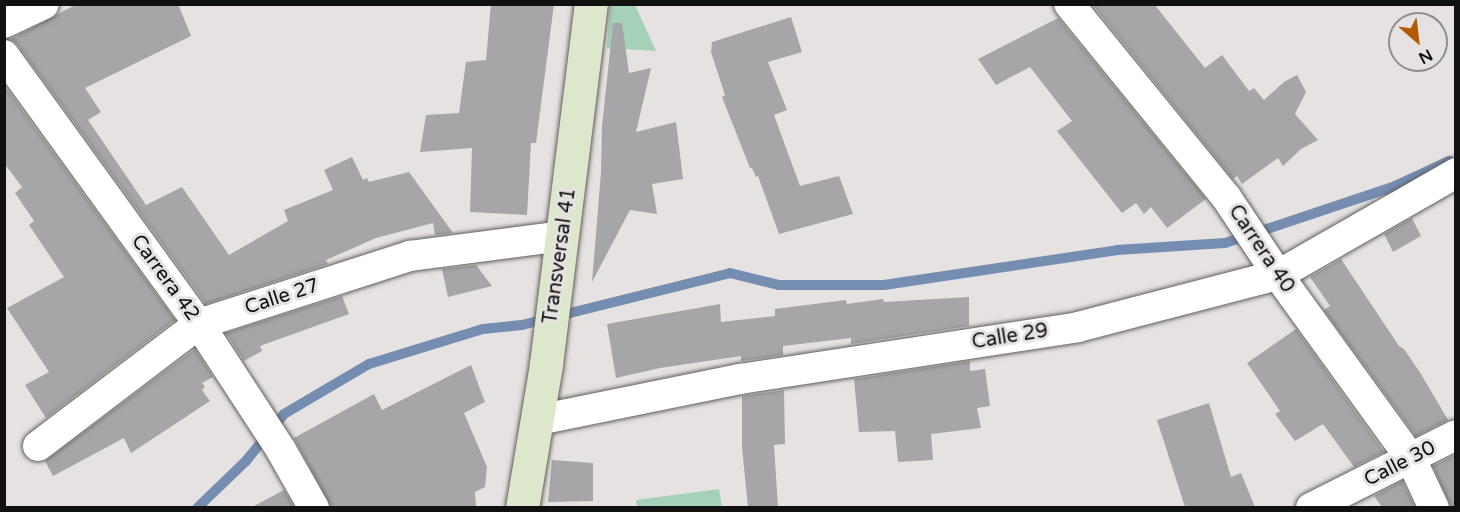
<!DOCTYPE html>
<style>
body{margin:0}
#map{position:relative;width:1460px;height:512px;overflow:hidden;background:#e6e2e1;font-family:"Varela Round",sans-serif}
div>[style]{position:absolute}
.green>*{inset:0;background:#a4d1b7}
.stream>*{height:10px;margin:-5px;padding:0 5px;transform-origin:5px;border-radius:5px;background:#758db1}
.building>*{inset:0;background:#a6a5a7}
.roads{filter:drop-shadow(0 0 2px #615f5d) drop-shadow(0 0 2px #615f5d)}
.street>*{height:30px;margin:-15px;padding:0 15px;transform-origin:15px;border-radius:15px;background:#fff}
.secondary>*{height:33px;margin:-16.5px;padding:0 16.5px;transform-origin:16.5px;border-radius:16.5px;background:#dde7cb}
span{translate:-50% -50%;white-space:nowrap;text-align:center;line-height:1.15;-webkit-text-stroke:6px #e6e2e1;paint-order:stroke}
.street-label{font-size:20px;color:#121111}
.frame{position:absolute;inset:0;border:6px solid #121111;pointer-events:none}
.north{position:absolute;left:1388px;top:12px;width:60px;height:60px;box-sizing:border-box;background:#e6e2e1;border:2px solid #918e8e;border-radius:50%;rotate:152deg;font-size:16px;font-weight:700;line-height:24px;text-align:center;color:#121111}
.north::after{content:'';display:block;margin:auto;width:21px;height:27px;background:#b55802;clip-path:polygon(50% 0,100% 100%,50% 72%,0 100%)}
</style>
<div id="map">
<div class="green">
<i style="clip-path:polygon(610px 5px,635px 5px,656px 51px,607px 48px)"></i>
<i style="clip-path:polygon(719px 489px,722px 507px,637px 507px,636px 500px)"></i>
</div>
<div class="stream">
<i style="left:197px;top:508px;width:68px;rotate:-43.8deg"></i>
<i style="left:246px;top:461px;width:60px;rotate:-51deg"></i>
<i style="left:284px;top:414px;width:99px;rotate:-30.5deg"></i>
<i style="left:369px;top:364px;width:119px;rotate:-17.1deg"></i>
<i style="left:483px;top:329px;width:39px;rotate:-6deg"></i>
<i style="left:522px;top:325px;width:214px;rotate:-14deg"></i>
<i style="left:730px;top:273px;width:50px;rotate:13.8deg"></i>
<i style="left:779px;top:285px;width:105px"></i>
<i style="left:884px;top:285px;width:236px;rotate:-8.5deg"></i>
<i style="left:1117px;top:250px;width:108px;rotate:-3.7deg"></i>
<i style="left:1225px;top:243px;width:179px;rotate:-18.5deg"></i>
<i style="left:1395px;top:186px;width:60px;rotate:-24.8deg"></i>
</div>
<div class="building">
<i style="clip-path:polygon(77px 4px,178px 4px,191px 36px,85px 88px,101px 112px,88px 120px,146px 205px,182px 187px,229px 255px,288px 221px,284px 210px,333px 190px,324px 170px,352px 157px,363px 180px,367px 178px,369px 182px,409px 172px,453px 233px,435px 235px,433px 223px,376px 238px,326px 260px,328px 264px,206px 304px,18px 45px,11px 39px)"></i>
<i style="clip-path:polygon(491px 4px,554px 4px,536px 143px,531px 143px,527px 215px,470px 212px,472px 148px,420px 152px,426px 115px,459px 113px,466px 62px,486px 60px)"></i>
<i style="clip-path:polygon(1092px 4px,1154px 4px,1205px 68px,1222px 55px,1249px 91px,1254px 88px,1264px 100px,1284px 82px,1297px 75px,1306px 92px,1295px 114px,1318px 140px,1301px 149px,1283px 166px,1278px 158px,1242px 184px,1237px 176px,1233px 179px)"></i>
<i style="clip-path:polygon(791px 17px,802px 52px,768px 62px,787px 110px,774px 115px,800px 186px,839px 176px,853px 214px,779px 234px,758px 176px,756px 177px,752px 168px,750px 168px,722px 97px,725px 95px,711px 52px,712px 42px)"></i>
<i style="clip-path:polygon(1058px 18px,1206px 199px,1167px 228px,1151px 207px,1144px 214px,1136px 203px,1122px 213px,1057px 131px,1072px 121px,1030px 67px,996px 85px,978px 59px)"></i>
<i style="clip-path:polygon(613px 23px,622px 23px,629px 73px,651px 68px,636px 132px,676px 122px,683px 179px,652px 184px,657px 214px,630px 210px,592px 282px,601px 172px,602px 126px)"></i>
<i style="clip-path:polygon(4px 85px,175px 320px,46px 418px,25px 385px,49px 372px,7px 308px,64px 277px,29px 225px,34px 221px,15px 193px,22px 187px,4px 163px)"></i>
<i style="clip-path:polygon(1412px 218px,1421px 236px,1393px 252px,1384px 234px)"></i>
<i style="clip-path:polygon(1341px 259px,1399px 346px,1404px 349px,1421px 374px,1448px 420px,1416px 436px,1324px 310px,1330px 306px,1310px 277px)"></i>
<i style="clip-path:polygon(476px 265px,492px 286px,448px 297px,442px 269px)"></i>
<i style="clip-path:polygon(342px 296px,349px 314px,260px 346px,262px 351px,244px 361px,226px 333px)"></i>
<i style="clip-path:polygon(969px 297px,969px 326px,851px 344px,851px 338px,783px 346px,783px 355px,741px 361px,741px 356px,660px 368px,616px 378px,607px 324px,720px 304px,721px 322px,775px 316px,775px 309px,846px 300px,847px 304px,883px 299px,884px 302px)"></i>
<i style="clip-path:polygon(1296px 329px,1384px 452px,1354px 467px,1323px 424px,1295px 441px,1275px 414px,1280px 411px,1247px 363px)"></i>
<i style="clip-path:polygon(195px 349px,213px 377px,202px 383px,205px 387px,202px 390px,210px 401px,131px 453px,124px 438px,53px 476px,45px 461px)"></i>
<i style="clip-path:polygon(970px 361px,970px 371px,985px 369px,990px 406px,977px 408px,981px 428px,931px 434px,933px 460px,898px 462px,895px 431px,859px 432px,854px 379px)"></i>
<i style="clip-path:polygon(471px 365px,485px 402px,464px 413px,487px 467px,485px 487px,475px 492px,476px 507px,331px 507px,294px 438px,374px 394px,382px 410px)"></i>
<i style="clip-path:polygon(784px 390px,785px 444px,774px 445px,778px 507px,748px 507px,742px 448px,742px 396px)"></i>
<i style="clip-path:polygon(1209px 403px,1231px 477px,1241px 473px,1255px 507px,1185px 507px,1157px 420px)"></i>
<i style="clip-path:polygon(1455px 455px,1455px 507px,1451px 507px,1433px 466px)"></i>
<i style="clip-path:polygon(552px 460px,593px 463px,593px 501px,548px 502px)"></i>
<i style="clip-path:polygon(1402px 481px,1415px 507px,1382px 507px,1374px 496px)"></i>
<i style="clip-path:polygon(284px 490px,294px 507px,252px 507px)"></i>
</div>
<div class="roads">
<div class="street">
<i style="left:1069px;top:4px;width:249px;rotate:50.9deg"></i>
<i style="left:1226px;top:197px;width:94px;rotate:56.3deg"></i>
<i style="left:1278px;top:275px;width:227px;rotate:54.1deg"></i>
<i style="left:1411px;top:459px;width:54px;rotate:64.9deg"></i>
<i style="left:4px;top:23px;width:44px;rotate:-25.4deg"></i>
<i style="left:4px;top:55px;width:332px;rotate:54.1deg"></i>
<i style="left:199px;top:324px;width:150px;rotate:56.9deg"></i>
<i style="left:281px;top:450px;width:67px;rotate:60.4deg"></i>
<i style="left:538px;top:420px;width:206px;rotate:-11.5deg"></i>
<i style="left:740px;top:379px;width:342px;rotate:-8.7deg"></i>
<i style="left:1078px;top:327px;width:207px;rotate:-14.6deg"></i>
<i style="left:1278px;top:275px;width:205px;rotate:-29.8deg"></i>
<i style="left:38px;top:446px;width:202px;rotate:-37.2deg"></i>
<i style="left:199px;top:324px;width:222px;rotate:-17.9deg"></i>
<i style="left:410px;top:256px;width:154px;rotate:-7.4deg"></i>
<i style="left:1311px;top:508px;width:162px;rotate:-26.7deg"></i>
</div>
<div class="secondary">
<i style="left:522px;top:508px;width:146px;rotate:-80.5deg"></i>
<i style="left:546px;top:364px;width:363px;rotate:-82.9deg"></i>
</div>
</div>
<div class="street-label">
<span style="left:1261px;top:249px;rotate:56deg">Carrera 40</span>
<span style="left:560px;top:256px;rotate:-82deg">Transversal 41</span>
<span style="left:165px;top:278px;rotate:54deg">Carrera 42</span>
<span style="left:282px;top:297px;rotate:-18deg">Calle 27</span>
<span style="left:1010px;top:337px;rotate:-9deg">Calle 29</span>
<span style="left:1400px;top:464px;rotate:-27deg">Calle 30</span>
</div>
<div class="frame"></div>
<div class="north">N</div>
</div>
